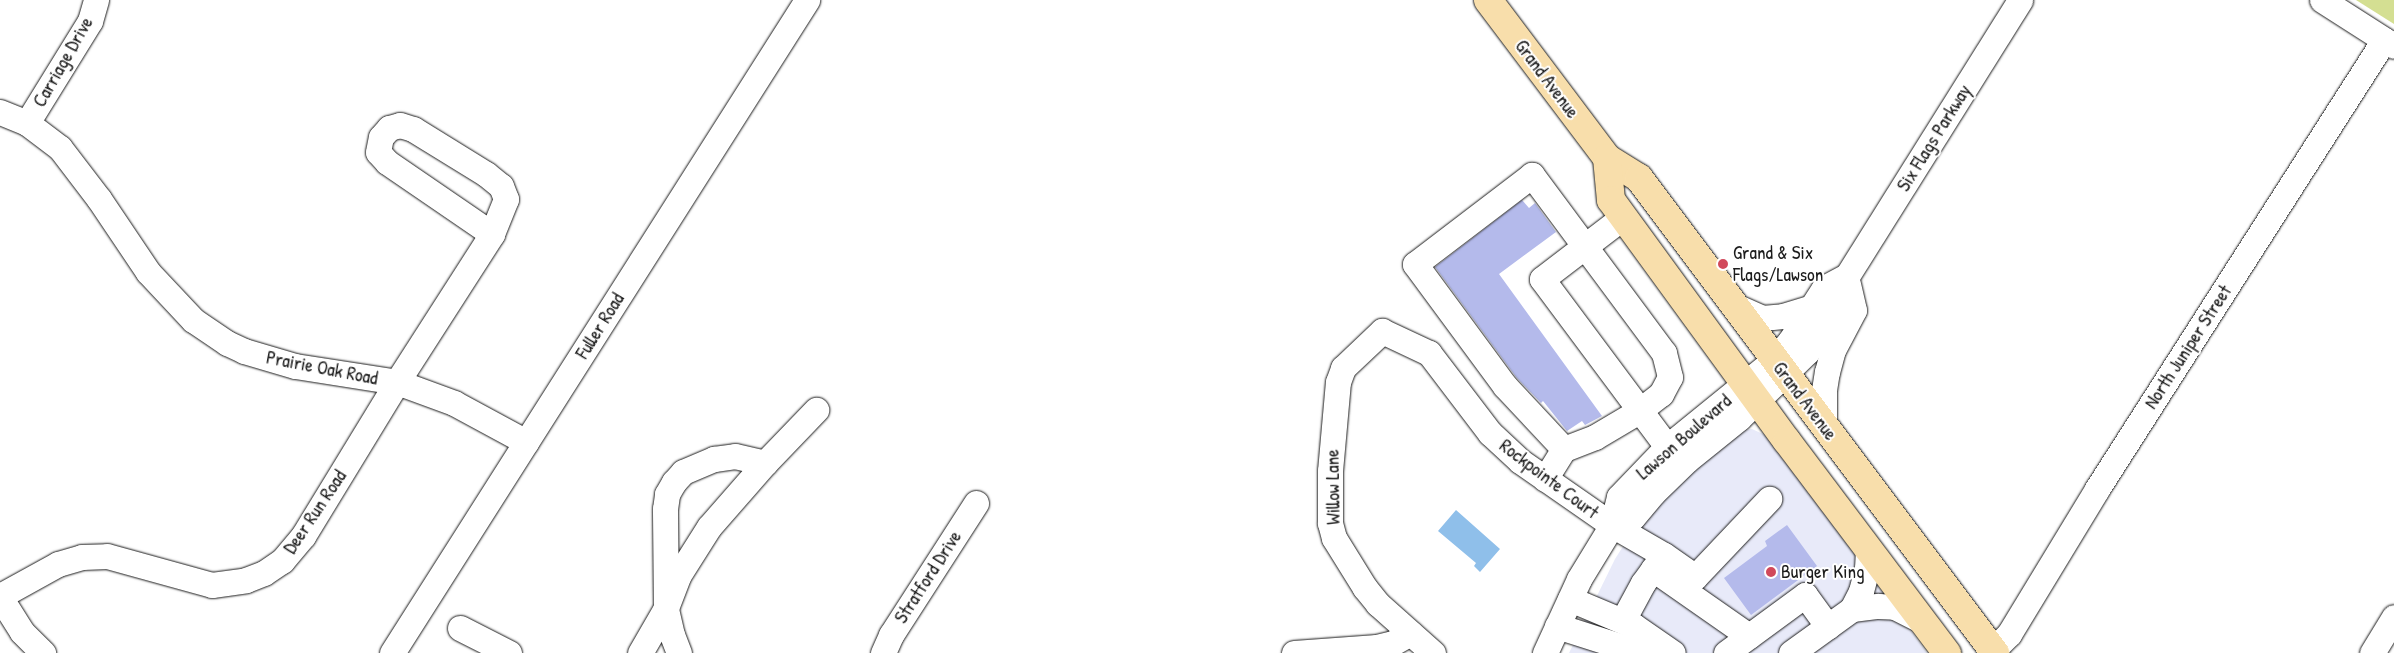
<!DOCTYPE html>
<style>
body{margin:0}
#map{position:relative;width:2394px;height:653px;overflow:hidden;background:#fff;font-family:"Patrick Hand",sans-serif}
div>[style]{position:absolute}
.built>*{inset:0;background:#e8eaf9}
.green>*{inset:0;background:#d4df92}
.water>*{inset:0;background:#8fbfea}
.building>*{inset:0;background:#b4baeb}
.roads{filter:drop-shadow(0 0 1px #1c1c1c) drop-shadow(0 0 1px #1c1c1c)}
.minor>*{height:25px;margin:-12.5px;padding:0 12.5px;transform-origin:12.5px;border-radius:12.5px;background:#fff}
.major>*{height:28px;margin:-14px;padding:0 14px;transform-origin:14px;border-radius:14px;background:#f8deab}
.dots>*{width:14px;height:14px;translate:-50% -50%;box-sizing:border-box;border:2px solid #fff;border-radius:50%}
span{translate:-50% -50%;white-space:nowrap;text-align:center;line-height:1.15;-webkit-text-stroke:4px #fff;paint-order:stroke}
.street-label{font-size:19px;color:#1c1c1c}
.poi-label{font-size:19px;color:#1c1c1c}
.left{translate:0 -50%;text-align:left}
</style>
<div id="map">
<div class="built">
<i style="clip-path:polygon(1752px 429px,1765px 435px,1781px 454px,1927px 653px,1569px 653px,1615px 559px,1634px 529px,1657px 501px,1739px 431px)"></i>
</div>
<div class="green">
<i style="clip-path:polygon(2356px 0,2394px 0,2394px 24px)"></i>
</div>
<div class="water">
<i style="clip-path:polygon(1456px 510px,1500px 549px,1480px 572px,1474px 566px,1476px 563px,1438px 531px)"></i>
</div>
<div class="building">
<i style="clip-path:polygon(1522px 200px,1529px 208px,1535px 203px,1556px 232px,1499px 274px,1602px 416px,1585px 425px,1582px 421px,1567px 431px,1543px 401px,1541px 403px,1516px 377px,1435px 267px)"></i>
<i style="clip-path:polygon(1787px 525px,1817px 566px,1751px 615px,1724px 578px,1767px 546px,1765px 541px)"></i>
</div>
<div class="roads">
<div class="minor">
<i style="left:2322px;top:0;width:85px;rotate:32.6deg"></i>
<i style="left:0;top:112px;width:29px;rotate:22deg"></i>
<i style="left:27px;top:123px;width:41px;rotate:37.1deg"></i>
<i style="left:60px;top:148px;width:64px;rotate:52.6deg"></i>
<i style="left:99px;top:199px;width:88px;rotate:56.1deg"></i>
<i style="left:148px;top:272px;width:66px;rotate:46.8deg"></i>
<i style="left:193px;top:320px;width:41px;rotate:34.1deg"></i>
<i style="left:227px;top:343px;width:19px;rotate:25deg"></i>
<i style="left:244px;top:351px;width:53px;rotate:16.4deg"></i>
<i style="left:295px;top:366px;width:103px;rotate:8.9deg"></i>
<i style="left:397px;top:382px;width:61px;rotate:20.2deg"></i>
<i style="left:454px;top:403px;width:82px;rotate:28.4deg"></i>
<i style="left:27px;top:123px;width:120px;rotate:-58.3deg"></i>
<i style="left:90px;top:21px;width:22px;rotate:-74deg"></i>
<i style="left:400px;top:125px;width:14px;rotate:17deg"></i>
<i style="left:413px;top:129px;width:86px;rotate:31.7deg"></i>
<i style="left:486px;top:174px;width:19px;rotate:39deg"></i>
<i style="left:501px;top:186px;width:14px;rotate:69deg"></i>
<i style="left:506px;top:199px;width:38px;rotate:112deg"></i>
<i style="left:492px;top:234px;width:127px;rotate:-145.6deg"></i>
<i style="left:387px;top:162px;width:13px;rotate:-132deg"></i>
<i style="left:378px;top:152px;width:15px;rotate:-79deg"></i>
<i style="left:381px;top:137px;width:12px;rotate:-48deg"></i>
<i style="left:389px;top:128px;width:11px;rotate:-15deg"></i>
<i style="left:1623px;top:217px;width:102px;rotate:142.6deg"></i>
<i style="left:1542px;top:279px;width:209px;rotate:53.3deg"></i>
<i style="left:1733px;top:305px;width:32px;rotate:24deg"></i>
<i style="left:1762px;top:318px;width:21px;rotate:-5deg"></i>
<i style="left:1783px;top:316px;width:30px;rotate:-17deg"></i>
<i style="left:1824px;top:427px;width:37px;rotate:-90deg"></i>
<i style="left:1824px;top:390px;width:18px;rotate:-81deg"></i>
<i style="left:1827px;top:372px;width:23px;rotate:-75deg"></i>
<i style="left:1833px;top:350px;width:45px;rotate:-62.3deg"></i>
<i style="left:1854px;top:310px;width:27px;rotate:-103deg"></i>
<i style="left:1545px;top:479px;width:36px;rotate:-58deg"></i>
<i style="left:1564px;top:449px;width:33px;rotate:-21deg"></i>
<i style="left:1595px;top:437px;width:51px;rotate:-30.6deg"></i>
<i style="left:1639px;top:411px;width:28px;rotate:-38deg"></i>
<i style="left:1661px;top:394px;width:19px;rotate:-62deg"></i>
<i style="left:1670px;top:377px;width:25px;rotate:-104deg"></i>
<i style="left:1664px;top:353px;width:222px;rotate:-126.6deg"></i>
<i style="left:1532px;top:175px;width:147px;rotate:142.7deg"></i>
<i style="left:1415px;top:264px;width:152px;rotate:53.6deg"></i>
<i style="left:1505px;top:386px;width:86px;rotate:46.9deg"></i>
<i style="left:1612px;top:525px;width:22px;rotate:-21deg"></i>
<i style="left:1633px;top:517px;width:31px;rotate:-50deg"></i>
<i style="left:1653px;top:493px;width:47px;rotate:-44.1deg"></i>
<i style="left:1687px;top:460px;width:67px;rotate:-38.9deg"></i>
<i style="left:1739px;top:418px;width:95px;rotate:-44.1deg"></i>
<i style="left:1807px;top:352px;width:57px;rotate:-57.1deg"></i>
<i style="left:1838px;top:304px;width:29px;rotate:-72deg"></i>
<i style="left:1847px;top:276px;width:326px;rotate:-57.9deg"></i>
<i style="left:1653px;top:569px;width:117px;rotate:34.9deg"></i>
<i style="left:0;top:596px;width:66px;rotate:-28.9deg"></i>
<i style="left:58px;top:564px;width:25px;rotate:-16deg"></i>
<i style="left:82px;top:557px;width:25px;rotate:-2deg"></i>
<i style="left:107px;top:556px;width:109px;rotate:15.4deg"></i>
<i style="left:212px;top:585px;width:34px;rotate:-8deg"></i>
<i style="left:246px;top:580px;width:19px;rotate:-21deg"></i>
<i style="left:264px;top:573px;width:22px;rotate:-34deg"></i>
<i style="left:282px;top:561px;width:33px;rotate:-50deg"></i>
<i style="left:303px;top:536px;width:180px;rotate:-58.6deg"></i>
<i style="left:397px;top:382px;width:176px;rotate:-57.3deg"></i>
<i style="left:0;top:597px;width:41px;rotate:57.8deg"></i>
<i style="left:22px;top:632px;width:30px;rotate:45deg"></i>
<i style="left:1570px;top:599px;width:69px;rotate:22.9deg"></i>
<i style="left:1634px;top:626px;width:47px;rotate:34.7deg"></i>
<i style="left:1852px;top:609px;width:26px;rotate:-7deg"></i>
<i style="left:1878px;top:606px;width:17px;rotate:3deg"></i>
<i style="left:1895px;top:607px;width:31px;rotate:27deg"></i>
<i style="left:1623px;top:620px;width:42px;rotate:-61.6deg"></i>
<i style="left:1643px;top:583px;width:32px;rotate:-54deg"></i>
<i style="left:1557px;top:626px;width:79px;rotate:17.7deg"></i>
<i style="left:1632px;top:650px;width:34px;rotate:-2deg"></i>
<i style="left:460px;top:628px;width:55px;rotate:27deg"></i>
<i style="left:392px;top:653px;width:774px;rotate:-57.56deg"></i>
<i style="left:640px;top:653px;width:52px;rotate:-60deg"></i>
<i style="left:666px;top:608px;width:99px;rotate:-90.6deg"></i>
<i style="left:665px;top:509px;width:15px;rotate:-82deg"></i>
<i style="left:667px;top:494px;width:14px;rotate:-60deg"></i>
<i style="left:674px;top:482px;width:13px;rotate:-48deg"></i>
<i style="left:683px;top:472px;width:34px;rotate:-23deg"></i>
<i style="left:714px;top:459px;width:21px;rotate:-8deg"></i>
<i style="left:735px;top:456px;width:31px;rotate:13deg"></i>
<i style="left:765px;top:463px;width:74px;rotate:-46.1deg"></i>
<i style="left:679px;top:653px;width:19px;rotate:-111deg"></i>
<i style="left:672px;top:635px;width:28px;rotate:-103deg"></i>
<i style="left:666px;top:608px;width:34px;rotate:-69deg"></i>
<i style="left:678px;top:576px;width:58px;rotate:-57.7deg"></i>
<i style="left:709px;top:527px;width:85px;rotate:-48.8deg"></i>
<i style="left:883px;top:653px;width:20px;rotate:-66deg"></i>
<i style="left:891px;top:635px;width:157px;rotate:-57.2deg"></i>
<i style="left:1294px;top:653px;width:83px;rotate:-4.1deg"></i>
<i style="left:1377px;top:647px;width:16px;rotate:-14deg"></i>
<i style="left:1393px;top:643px;width:20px;rotate:-30deg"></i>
<i style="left:1433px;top:653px;width:74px;rotate:-138.3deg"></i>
<i style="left:1378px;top:604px;width:21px;rotate:-129deg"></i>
<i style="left:1365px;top:588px;width:59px;rotate:-121.8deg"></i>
<i style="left:1334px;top:538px;width:16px;rotate:-105deg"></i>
<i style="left:1330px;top:523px;width:52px;rotate:-90deg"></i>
<i style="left:1330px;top:471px;width:89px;rotate:-84.9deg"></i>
<i style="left:1338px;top:382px;width:15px;rotate:-70deg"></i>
<i style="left:1343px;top:368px;width:54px;rotate:-43.5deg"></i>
<i style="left:1382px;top:331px;width:52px;rotate:25.1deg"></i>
<i style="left:1429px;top:353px;width:101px;rotate:52.7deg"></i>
<i style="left:1490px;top:433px;width:41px;rotate:43deg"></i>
<i style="left:1520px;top:461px;width:112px;rotate:34.8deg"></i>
<i style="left:1612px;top:525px;width:60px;rotate:30deg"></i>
<i style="left:1664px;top:555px;width:38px;rotate:35deg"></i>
<i style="left:1695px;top:577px;width:108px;rotate:-46.5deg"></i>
<i style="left:1545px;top:653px;width:81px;rotate:-65.3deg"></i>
<i style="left:1579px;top:579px;width:63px;rotate:-58.6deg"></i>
<i style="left:1612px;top:525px;width:29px;rotate:-76deg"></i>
<i style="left:1619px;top:497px;width:69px;rotate:-46.2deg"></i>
<i style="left:1667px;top:447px;width:138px;rotate:-39.1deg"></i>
<i style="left:1774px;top:360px;width:25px;rotate:-50deg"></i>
<i style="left:1790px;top:341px;width:63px;rotate:-57.3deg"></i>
<i style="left:1824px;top:288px;width:26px;rotate:-28deg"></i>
<i style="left:1726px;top:653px;width:98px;rotate:-36.3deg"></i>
<i style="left:1805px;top:595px;width:39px;rotate:54deg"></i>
<i style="left:1791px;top:653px;width:75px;rotate:-35.8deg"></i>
<i style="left:1852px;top:609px;width:20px;rotate:-63deg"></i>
<i style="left:1861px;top:591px;width:23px;rotate:-75deg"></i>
<i style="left:1867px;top:569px;width:21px;rotate:-87deg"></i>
<i style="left:1990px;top:653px;width:27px;rotate:-45deg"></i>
<i style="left:2009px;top:634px;width:170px;rotate:-58.7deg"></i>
<i style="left:2097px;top:489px;width:533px;rotate:-57.41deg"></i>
<i style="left:2372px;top:653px;width:42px;rotate:-58.6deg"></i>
</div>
<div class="major">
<i style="left:1488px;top:0;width:198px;rotate:53deg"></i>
<i style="left:1607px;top:158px;width:38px;rotate:32deg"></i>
<i style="left:1639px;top:178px;width:594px;rotate:53.15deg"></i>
<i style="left:1607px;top:158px;width:42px;rotate:84.6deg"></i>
<i style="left:1611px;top:200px;width:298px;rotate:53.9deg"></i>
<i style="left:1787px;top:441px;width:266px;rotate:53deg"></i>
</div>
</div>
<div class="dots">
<i style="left:1723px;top:264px;background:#d1495b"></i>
<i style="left:1771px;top:572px;background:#d1495b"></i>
</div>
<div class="street-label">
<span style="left:63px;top:62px;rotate:-60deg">Carriage Drive</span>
<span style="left:1547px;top:79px;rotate:53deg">Grand Avenue</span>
<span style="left:1934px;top:138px;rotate:-58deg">Six Flags Parkway</span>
<span style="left:600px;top:326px;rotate:-58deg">Fuller Road</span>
<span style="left:2188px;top:347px;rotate:-57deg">North Juniper Street</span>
<span style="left:322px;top:368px;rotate:11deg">Prairie Oak Road</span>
<span style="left:1805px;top:401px;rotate:53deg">Grand Avenue</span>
<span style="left:1684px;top:437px;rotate:-41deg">Lawson Boulevard</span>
<span style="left:1549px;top:479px;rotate:37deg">Rockpointe Court</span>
<span style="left:1333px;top:487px;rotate:-91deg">Willow Lane</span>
<span style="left:315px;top:512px;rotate:-56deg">Deer Run Road</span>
<span style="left:928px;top:577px;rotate:-57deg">Stratford Drive</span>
</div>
<div class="poi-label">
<span class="left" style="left:1733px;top:264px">Grand &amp; Six<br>Flags/Lawson</span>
<span class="left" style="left:1781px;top:572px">Burger King</span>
</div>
</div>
